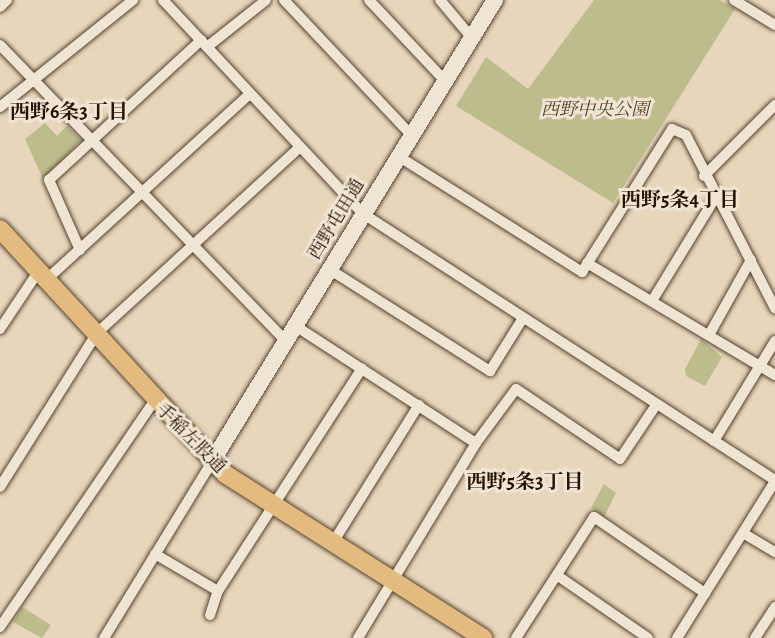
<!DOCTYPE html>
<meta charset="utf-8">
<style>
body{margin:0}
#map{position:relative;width:775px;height:638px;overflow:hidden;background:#e8d6bc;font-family:Alegreya,"Noto Serif JP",serif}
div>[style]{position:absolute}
.green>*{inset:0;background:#bdbc8c}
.roads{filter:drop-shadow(0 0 2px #564330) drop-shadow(0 0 2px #564330)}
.street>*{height:10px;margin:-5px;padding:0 5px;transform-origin:5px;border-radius:5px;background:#f0e4d3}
.secondary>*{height:16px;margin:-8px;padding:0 8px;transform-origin:8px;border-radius:8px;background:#f0e4d3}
.primary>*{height:18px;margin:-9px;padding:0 9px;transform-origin:9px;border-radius:9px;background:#e4bb7e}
span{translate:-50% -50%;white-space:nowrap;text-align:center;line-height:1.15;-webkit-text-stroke:6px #f0e4d3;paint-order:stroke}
.park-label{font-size:18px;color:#53452b;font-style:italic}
.street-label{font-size:18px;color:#261202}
.neighbourhood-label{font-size:20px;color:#261202;font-weight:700}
</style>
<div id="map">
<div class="green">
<i style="clip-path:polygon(594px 0,720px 0,735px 9px,613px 203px,456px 106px,486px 57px,528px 89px)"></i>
<i style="clip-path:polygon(45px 123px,57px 136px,67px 126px,81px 140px,43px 179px,25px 139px)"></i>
<i style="clip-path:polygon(701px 339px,722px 357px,705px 386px,686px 376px,685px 369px)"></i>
<i style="clip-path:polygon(604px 484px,616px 493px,604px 517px,591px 508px)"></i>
<i style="clip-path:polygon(22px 607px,51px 625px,42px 638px,13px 622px)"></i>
</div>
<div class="roads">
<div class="street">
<i style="left:163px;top:0;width:291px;rotate:46.9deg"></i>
<i style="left:362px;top:213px;width:492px;rotate:32.9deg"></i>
<i style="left:284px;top:0;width:185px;rotate:46.7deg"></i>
<i style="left:369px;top:0;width:111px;rotate:46.8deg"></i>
<i style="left:440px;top:0;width:50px;rotate:49.9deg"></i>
<i style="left:734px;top:0;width:48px;rotate:31.4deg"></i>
<i style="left:0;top:7px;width:10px;rotate:-45deg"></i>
<i style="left:0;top:45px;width:410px;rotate:46deg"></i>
<i style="left:207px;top:47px;width:75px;rotate:-38.5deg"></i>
<i style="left:0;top:107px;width:171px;rotate:-38.8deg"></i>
<i style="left:398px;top:156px;width:218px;rotate:32.2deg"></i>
<i style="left:582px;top:272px;width:169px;rotate:-57.8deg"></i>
<i style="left:672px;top:129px;width:15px;rotate:23deg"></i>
<i style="left:686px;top:135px;width:195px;rotate:62.8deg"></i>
<i style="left:704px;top:176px;width:100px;rotate:-45deg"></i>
<i style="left:80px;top:250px;width:77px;rotate:-113.9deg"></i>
<i style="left:49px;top:180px;width:207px;rotate:-42.6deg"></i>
<i style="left:587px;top:263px;width:219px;rotate:30.8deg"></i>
<i style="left:329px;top:269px;width:191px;rotate:32.4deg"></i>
<i style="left:490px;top:371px;width:62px;rotate:-58.1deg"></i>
<i style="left:46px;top:280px;width:276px;rotate:-42.4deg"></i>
<i style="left:652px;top:301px;width:121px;rotate:-58.5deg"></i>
<i style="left:294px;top:325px;width:217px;rotate:33deg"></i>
<i style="left:476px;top:443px;width:67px;rotate:-53.5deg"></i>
<i style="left:516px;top:389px;width:125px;rotate:33.9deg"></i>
<i style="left:620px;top:459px;width:65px;rotate:-56.3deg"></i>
<i style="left:0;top:329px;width:69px;rotate:-56.3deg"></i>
<i style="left:709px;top:335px;width:86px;rotate:-60.8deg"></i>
<i style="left:714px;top:441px;width:117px;rotate:-58.6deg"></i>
<i style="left:0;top:487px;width:182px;rotate:-57.8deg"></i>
<i style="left:97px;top:333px;width:274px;rotate:-42.5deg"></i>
<i style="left:743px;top:533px;width:37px;rotate:31deg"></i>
<i style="left:332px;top:544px;width:164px;rotate:-58deg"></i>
<i style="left:155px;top:554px;width:73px;rotate:30.4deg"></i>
<i style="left:558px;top:576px;width:109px;rotate:34.6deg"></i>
<i style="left:210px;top:615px;width:25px;rotate:-72deg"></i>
<i style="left:218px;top:591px;width:265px;rotate:-57.1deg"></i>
<i style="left:0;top:627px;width:273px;rotate:-55.7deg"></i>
<i style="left:104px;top:638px;width:209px;rotate:-58.5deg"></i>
<i style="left:358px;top:638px;width:228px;rotate:-58.8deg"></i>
<i style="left:516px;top:638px;width:144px;rotate:-57.2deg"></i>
<i style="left:594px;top:517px;width:135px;rotate:34.4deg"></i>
<i style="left:677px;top:638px;width:185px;rotate:-58deg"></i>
<i style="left:755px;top:638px;width:37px;rotate:-57deg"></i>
</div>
<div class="secondary">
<i style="left:213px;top:460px;width:540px;rotate:-58.49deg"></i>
</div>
<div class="primary">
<i style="left:0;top:229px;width:333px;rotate:47.4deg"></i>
<i style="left:225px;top:474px;width:306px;rotate:32.4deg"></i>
</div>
</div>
<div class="park-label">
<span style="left:595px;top:109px">西野中央公園</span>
</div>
<div class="street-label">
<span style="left:336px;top:219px;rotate:-59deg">西野屯田通</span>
<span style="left:191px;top:438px;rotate:45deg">手稲左股通</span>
</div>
<div class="neighbourhood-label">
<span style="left:69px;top:111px">西野6条3丁目</span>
<span style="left:680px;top:199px">西野5条4丁目</span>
<span style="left:525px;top:481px">西野5条3丁目</span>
</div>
</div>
